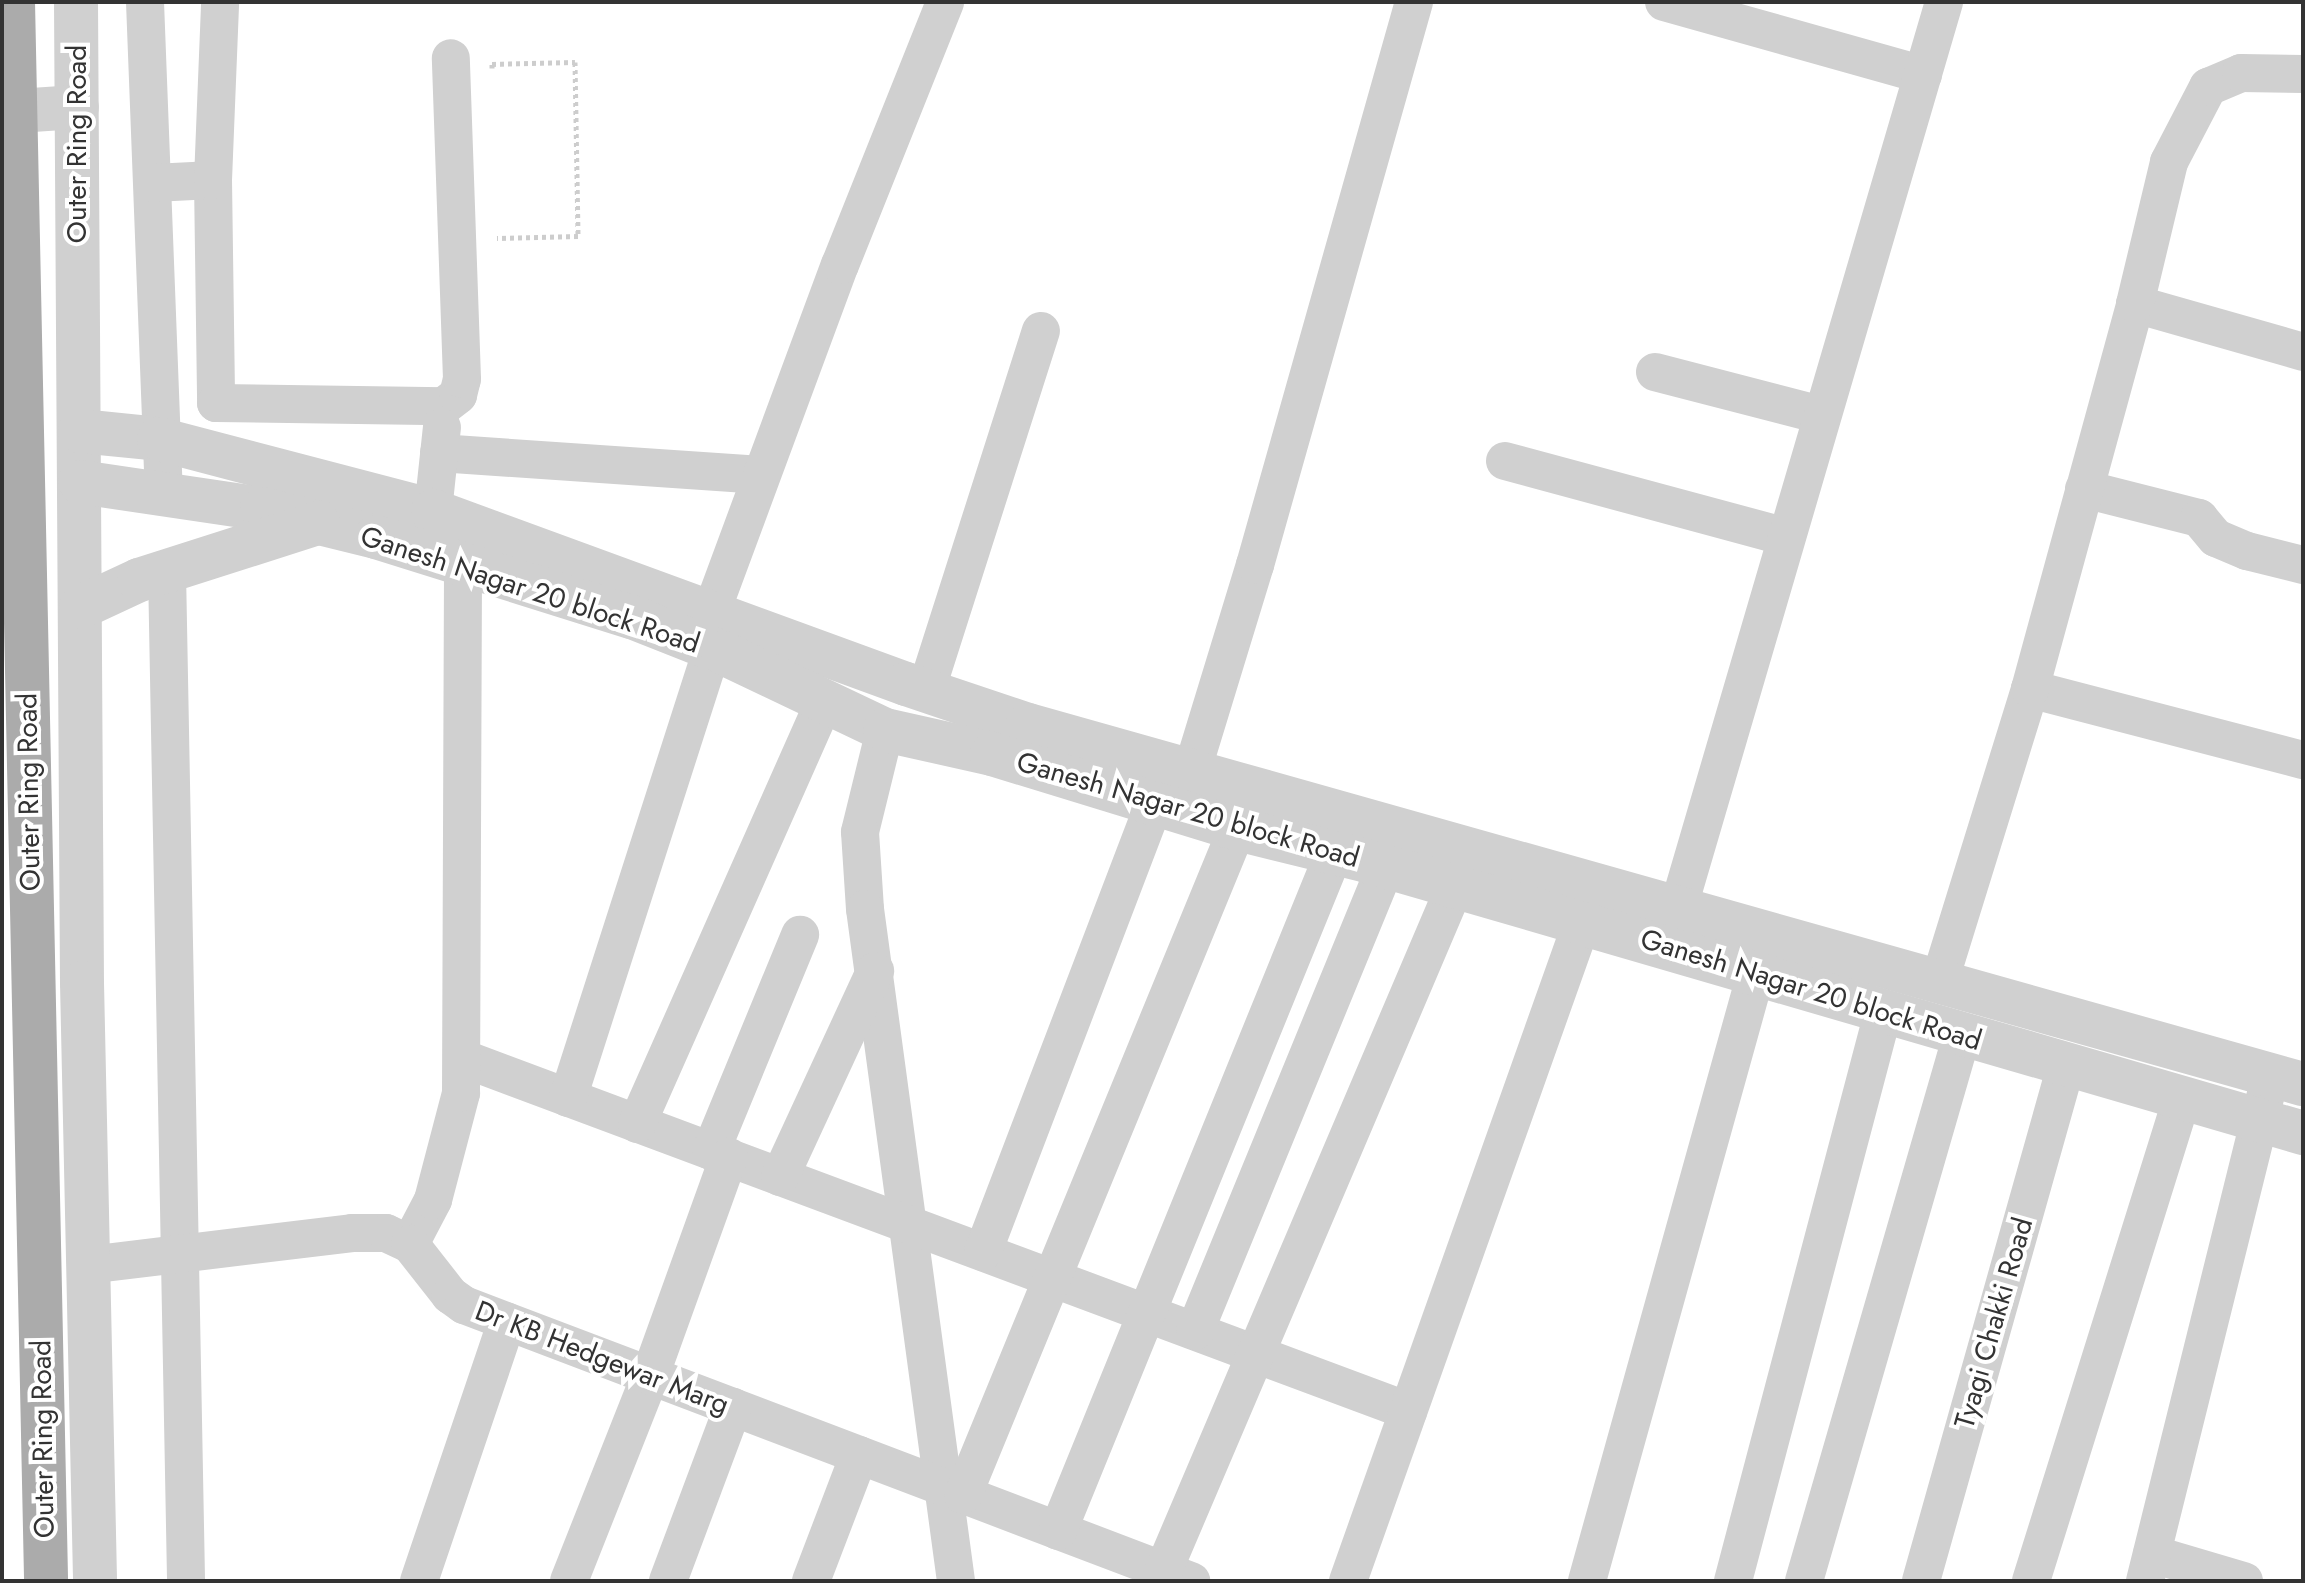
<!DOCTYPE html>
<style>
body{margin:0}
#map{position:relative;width:2305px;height:1583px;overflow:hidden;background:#fff;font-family:Jost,sans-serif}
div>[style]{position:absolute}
.path>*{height:5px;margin-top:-2.5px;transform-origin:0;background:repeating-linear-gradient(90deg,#cdcdcd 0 4px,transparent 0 8px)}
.minor>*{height:38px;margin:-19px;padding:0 19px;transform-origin:19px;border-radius:19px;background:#d0d0d0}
.tertiary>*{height:44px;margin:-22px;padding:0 22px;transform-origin:22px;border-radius:22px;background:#d0d0d0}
.primary-bridge>*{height:44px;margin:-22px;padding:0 22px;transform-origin:22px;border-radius:22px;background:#ababab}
span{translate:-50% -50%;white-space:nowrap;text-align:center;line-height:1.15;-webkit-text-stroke:8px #fff;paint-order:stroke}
.street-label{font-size:28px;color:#333}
.frame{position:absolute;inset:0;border:4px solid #333;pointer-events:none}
</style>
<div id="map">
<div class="path">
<i style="left:492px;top:68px;width:4px;rotate:-90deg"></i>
<i style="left:492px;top:64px;width:83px;rotate:-1.4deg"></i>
<i style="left:575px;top:62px;width:174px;rotate:89deg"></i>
<i style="left:578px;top:236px;width:81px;rotate:178.6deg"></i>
</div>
<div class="minor">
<i style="left:145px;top:2px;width:493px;rotate:87.8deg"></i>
<i style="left:1664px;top:2px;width:269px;rotate:15.7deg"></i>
<i style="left:213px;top:180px;width:223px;rotate:89.2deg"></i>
<i style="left:216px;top:403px;width:228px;rotate:0.8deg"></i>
<i style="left:444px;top:406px;width:18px;rotate:-38deg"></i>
<i style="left:458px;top:395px;width:16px;rotate:-76deg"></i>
<i style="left:462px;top:379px;width:321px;rotate:-92deg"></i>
<i style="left:153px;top:183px;width:60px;rotate:-2.9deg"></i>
<i style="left:213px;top:180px;width:178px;rotate:-87.7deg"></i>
<i style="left:2135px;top:304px;width:175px;rotate:15.9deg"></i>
<i style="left:1655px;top:372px;width:171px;rotate:14.5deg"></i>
<i style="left:439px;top:453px;width:323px;rotate:3.9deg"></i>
<i style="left:1505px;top:461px;width:291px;rotate:15.1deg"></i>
<i style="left:2084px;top:489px;width:119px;rotate:14.2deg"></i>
<i style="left:2199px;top:518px;width:26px;rotate:50deg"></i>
<i style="left:2216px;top:538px;width:34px;rotate:23deg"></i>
<i style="left:2247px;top:551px;width:58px;rotate:14deg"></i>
<i style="left:433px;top:511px;width:84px;rotate:-83.9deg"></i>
<i style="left:167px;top:571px;width:1010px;rotate:88.92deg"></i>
<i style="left:711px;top:613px;width:371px;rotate:-69.7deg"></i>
<i style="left:840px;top:265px;width:283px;rotate:-68.2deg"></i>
<i style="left:2030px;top:689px;width:282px;rotate:14.6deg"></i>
<i style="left:926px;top:691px;width:378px;rotate:-72.3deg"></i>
<i style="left:885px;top:730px;width:105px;rotate:103.8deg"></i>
<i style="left:860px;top:832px;width:77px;rotate:86.3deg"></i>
<i style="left:865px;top:909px;width:678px;rotate:82.29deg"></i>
<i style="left:1184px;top:797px;width:243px;rotate:-73deg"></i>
<i style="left:1255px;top:565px;width:585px;rotate:-74.23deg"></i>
<i style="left:1678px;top:909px;width:945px;rotate:-73.65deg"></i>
<i style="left:1939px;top:983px;width:308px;rotate:-72.8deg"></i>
<i style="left:2030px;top:689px;width:399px;rotate:-74.7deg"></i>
<i style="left:2135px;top:304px;width:146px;rotate:-76.5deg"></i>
<i style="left:2169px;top:162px;width:85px;rotate:-62.5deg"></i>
<i style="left:2208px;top:87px;width:36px;rotate:-23deg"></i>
<i style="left:2241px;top:73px;width:62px;rotate:0.9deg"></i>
<i style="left:462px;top:1058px;width:1010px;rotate:20.46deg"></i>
<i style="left:568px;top:1098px;width:472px;rotate:-72.2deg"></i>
<i style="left:637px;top:1124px;width:462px;rotate:-66.1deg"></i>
<i style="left:711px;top:1151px;width:234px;rotate:-67.6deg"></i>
<i style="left:780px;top:1177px;width:227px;rotate:-65.2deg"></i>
<i style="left:410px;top:1244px;width:50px;rotate:-62.4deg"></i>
<i style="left:433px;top:1200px;width:111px;rotate:-75.3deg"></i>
<i style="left:461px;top:1093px;width:528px;rotate:-89.78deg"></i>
<i style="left:983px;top:1252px;width:480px;rotate:-69.1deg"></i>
<i style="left:88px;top:1265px;width:266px;rotate:-6.9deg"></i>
<i style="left:352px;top:1233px;width:34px"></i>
<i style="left:386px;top:1233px;width:26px;rotate:25deg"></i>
<i style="left:410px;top:1244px;width:65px;rotate:51.9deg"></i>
<i style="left:450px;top:1295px;width:17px;rotate:36deg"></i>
<i style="left:464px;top:1305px;width:778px;rotate:20.79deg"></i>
<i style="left:1195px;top:1331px;width:500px;rotate:-67.69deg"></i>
<i style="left:963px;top:1495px;width:720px;rotate:-67.64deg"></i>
<i style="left:1058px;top:1531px;width:732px;rotate:-67.85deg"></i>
<i style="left:2152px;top:1554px;width:96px;rotate:16.4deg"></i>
<i style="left:419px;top:1581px;width:274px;rotate:-71.3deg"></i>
<i style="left:569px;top:1581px;width:220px;rotate:-68.4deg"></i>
<i style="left:650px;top:1376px;width:233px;rotate:-70.2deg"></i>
<i style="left:668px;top:1581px;width:186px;rotate:-69.5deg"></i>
<i style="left:811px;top:1581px;width:135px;rotate:-69.1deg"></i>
<i style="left:1159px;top:1581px;width:755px;rotate:-66.93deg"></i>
<i style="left:1348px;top:1581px;width:699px;rotate:-70.45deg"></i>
<i style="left:1587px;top:1581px;width:657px;rotate:-74.46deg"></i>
<i style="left:1733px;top:1581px;width:587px;rotate:-75.21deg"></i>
<i style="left:1804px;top:1581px;width:568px;rotate:-73.86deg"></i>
<i style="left:1921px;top:1581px;width:535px;rotate:-74.28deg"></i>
<i style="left:2031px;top:1581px;width:506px;rotate:-72.64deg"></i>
<i style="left:2145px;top:1581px;width:506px;rotate:-76.05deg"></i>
</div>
<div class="tertiary">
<i style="left:76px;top:2px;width:981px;rotate:89.65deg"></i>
<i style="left:82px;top:983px;width:598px;rotate:88.75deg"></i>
<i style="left:2px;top:112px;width:75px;rotate:-3.8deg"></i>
<i style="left:80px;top:431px;width:79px;rotate:5.8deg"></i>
<i style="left:159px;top:439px;width:283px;rotate:14.7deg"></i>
<i style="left:433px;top:511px;width:504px;rotate:20.09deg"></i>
<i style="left:906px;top:684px;width:129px;rotate:18.6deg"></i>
<i style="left:1028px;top:725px;width:1325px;rotate:15.73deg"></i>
<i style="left:80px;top:482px;width:184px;rotate:8.4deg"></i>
<i style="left:262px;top:509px;width:117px;rotate:13.8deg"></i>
<i style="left:376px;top:537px;width:268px;rotate:17.4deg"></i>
<i style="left:632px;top:617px;width:98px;rotate:21.6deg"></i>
<i style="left:723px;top:653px;width:179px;rotate:25.4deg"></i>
<i style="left:885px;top:730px;width:110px;rotate:12.6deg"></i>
<i style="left:992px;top:754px;width:256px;rotate:17deg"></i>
<i style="left:1237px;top:829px;width:134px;rotate:13.8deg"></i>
<i style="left:1367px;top:861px;width:975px;rotate:16.2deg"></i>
<i style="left:81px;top:607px;width:64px;rotate:-25deg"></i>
<i style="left:139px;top:580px;width:188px;rotate:-17.7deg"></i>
</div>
<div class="primary-bridge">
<i style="left:13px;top:2px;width:1579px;rotate:88.8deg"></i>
</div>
<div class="street-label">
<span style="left:77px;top:144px;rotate:-90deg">Outer Ring Road</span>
<span style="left:530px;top:590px;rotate:18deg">Ganesh Nagar 20 block Road</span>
<span style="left:29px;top:792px;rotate:-91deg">Outer Ring Road</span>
<span style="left:1188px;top:810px;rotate:16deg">Ganesh Nagar 20 block Road</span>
<span style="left:1811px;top:990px;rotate:17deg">Ganesh Nagar 20 block Road</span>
<span style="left:1994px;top:1323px;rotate:-74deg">Tyagi Chakki Road</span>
<span style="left:602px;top:1358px;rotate:21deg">Dr KB Hedgewar Marg</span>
<span style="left:43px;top:1439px;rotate:-91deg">Outer Ring Road</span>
</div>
<div class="frame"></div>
</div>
